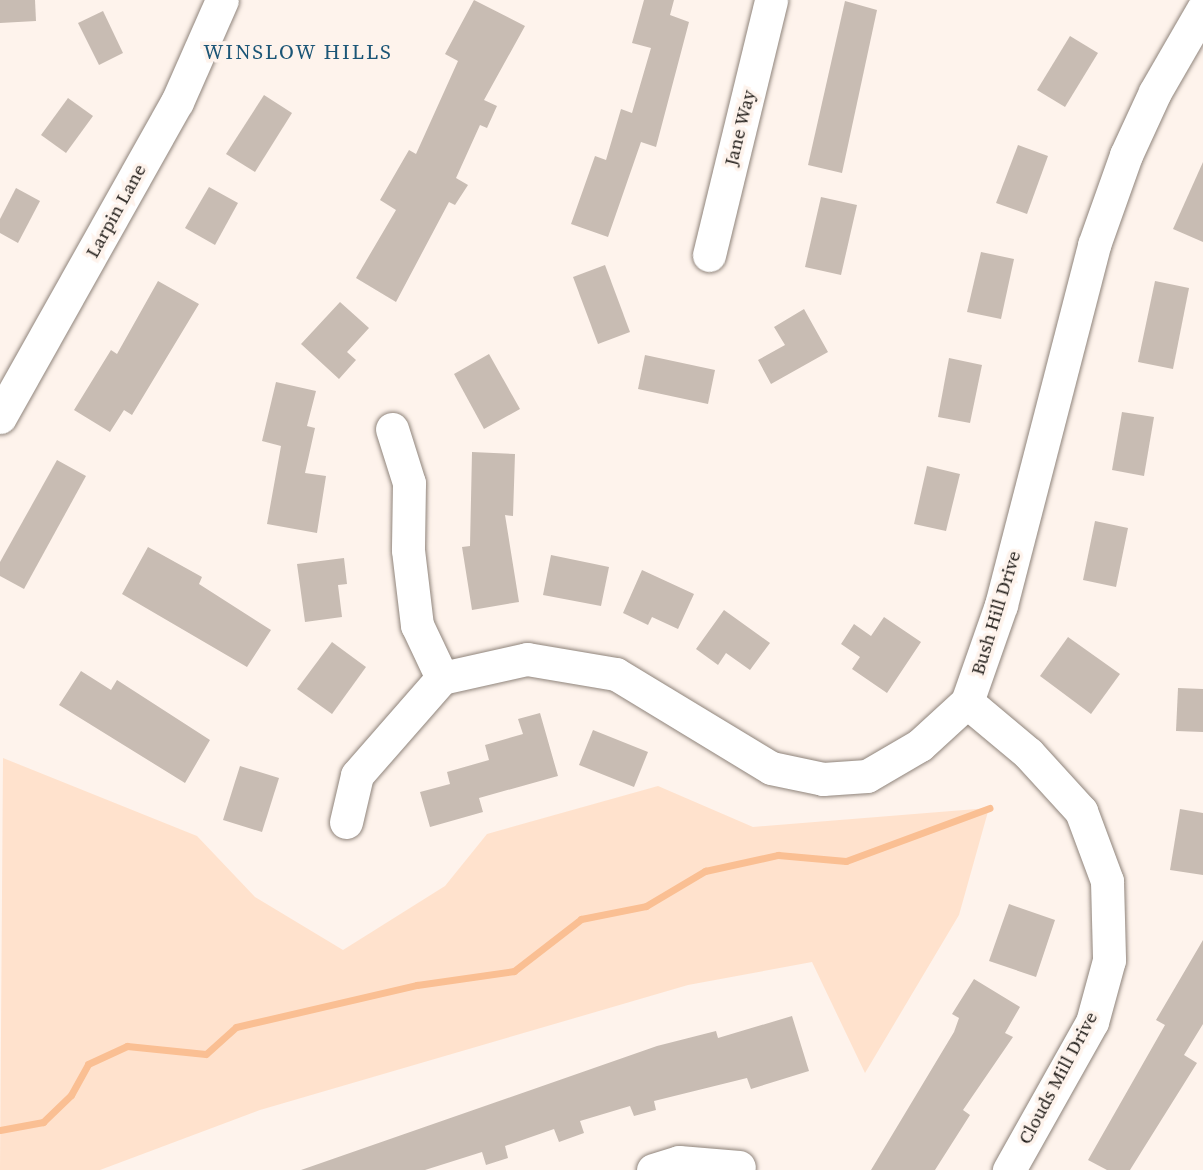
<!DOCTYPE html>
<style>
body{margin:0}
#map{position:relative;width:1203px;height:1170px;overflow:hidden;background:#fef3ec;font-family:"Source Serif 4",serif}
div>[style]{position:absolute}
.green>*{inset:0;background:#ffe2cd}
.stream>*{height:7px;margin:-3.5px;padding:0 3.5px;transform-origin:3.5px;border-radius:3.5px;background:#fabf93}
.building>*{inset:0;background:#c8bcb3}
.roads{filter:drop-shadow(0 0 2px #8f847b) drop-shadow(0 0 2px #8f847b)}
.minor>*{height:33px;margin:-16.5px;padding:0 16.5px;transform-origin:16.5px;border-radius:16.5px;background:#fff}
span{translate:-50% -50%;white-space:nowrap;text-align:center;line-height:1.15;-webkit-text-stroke:7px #fef3ec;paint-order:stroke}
.street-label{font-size:19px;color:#26221e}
.neighbourhood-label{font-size:21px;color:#1b5576;letter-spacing:2px}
</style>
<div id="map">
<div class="green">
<i style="clip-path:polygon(3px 758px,197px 836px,255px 897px,343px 950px,445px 886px,487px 834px,658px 786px,753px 827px,989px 808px,959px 915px,865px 1073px,812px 962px,688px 985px,260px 1110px,100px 1170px,0 1170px)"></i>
</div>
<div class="stream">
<i style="left:0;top:1130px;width:44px;rotate:-10.5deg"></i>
<i style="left:43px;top:1122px;width:39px;rotate:-44deg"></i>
<i style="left:71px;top:1095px;width:35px;rotate:-61deg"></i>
<i style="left:88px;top:1064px;width:43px;rotate:-24.8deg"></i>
<i style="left:127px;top:1046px;width:79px;rotate:5.8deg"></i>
<i style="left:206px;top:1054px;width:40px;rotate:-42deg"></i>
<i style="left:236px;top:1027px;width:186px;rotate:-13.1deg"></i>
<i style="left:417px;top:985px;width:98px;rotate:-8.2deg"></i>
<i style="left:514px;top:971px;width:85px;rotate:-37.8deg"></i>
<i style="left:581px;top:919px;width:66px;rotate:-11.3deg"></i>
<i style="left:646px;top:906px;width:69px;rotate:-30.7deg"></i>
<i style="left:705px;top:871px;width:75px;rotate:-12.4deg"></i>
<i style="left:778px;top:855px;width:68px;rotate:5deg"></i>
<i style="left:846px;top:861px;width:153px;rotate:-20.3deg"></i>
</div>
<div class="building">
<i style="clip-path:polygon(0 0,35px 0,36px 21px,0 23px)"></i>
<i style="clip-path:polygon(474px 0,525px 26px,484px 100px,497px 106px,487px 128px,480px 125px,456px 178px,468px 185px,455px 205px,449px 202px,396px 302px,356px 278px,396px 210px,380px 200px,409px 150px,416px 154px,458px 61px,445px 54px)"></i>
<i style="clip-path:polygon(644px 0,674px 0,670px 15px,689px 22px,656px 147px,641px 142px,608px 237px,571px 224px,595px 156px,606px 160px,621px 109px,632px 113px,651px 48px,632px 43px)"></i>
<i style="clip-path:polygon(845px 1px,877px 10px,842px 173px,808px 165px)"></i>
<i style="clip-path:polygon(103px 11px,123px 53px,99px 65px,78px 23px)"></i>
<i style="clip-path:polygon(1070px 36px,1098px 53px,1065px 107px,1037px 90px)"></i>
<i style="clip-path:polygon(264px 95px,292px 113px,255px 172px,226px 154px)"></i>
<i style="clip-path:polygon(68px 98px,93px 116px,66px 153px,41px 135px)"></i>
<i style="clip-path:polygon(1018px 145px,1048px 156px,1027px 214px,996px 203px)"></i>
<i style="clip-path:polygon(1203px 162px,1203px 242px,1173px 229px)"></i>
<i style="clip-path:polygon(209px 187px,238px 203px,215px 245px,185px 228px)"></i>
<i style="clip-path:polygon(16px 188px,40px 201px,18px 243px,0 233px,0 219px)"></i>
<i style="clip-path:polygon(821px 197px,857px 205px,841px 275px,805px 267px)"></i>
<i style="clip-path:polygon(981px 252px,1014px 259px,1001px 319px,967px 312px)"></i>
<i style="clip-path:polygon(605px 265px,630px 332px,598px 344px,573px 277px)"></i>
<i style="clip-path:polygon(158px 281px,199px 304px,132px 415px,124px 410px,110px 432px,74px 410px,111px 350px,117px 354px)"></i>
<i style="clip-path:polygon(1155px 281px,1189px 288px,1173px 369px,1138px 362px)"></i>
<i style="clip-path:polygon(340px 302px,369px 328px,347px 352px,356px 360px,339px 379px,301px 344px)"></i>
<i style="clip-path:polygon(804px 309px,828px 352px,771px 384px,758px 360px,785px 345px,774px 327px)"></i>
<i style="clip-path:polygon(489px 354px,520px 409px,484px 429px,454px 374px)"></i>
<i style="clip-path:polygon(645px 355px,715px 370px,708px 404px,638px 389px)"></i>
<i style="clip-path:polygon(949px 358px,982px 365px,970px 423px,938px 417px)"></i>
<i style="clip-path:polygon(276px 382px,316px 391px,307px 426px,315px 428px,305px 473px,326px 476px,317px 533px,267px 524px,281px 446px,262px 441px)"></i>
<i style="clip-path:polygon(1122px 412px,1154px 417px,1144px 476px,1112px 470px)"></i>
<i style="clip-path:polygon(472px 452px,515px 454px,513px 516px,505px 515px,519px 602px,472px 610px,462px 547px,470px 546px)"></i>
<i style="clip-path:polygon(57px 460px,86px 476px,24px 589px,0 576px,0 562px)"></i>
<i style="clip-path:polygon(927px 466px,960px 474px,946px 531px,914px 524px)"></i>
<i style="clip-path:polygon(1095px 521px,1128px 528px,1116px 587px,1083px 580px)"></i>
<i style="clip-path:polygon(148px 547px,202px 577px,199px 584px,271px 630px,247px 667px,122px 594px)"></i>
<i style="clip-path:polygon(551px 555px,609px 567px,601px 606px,543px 595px)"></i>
<i style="clip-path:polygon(344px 558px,347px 584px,338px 585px,342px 617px,305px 622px,297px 564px)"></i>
<i style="clip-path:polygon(642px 570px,694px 594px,678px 629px,652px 617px,648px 625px,623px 613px)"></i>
<i style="clip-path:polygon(724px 610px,770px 643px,750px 670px,726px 653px,718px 665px,696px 649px)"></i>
<i style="clip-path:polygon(884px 617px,921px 642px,887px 693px,852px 669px,860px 657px,841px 644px,854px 624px,871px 636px)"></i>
<i style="clip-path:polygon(1068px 637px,1120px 674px,1091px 714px,1040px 676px)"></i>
<i style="clip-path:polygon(332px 642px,366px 667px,332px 714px,297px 689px)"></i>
<i style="clip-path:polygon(81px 671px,111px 690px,117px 680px,210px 740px,185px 783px,59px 705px)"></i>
<i style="clip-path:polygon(1178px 688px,1203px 689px,1203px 732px,1176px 731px)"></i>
<i style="clip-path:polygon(540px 713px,558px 776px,479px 798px,483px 812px,430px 827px,420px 792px,450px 784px,447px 772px,489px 760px,485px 745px,523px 734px,518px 719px)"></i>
<i style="clip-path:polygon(593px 730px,648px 752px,634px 787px,579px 765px)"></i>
<i style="clip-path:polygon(240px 766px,279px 778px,262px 832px,223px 820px)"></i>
<i style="clip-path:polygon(1180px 809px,1203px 813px,1203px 875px,1170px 870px)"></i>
<i style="clip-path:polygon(1009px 904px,1055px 920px,1036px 977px,989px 961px)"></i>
<i style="clip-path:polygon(1203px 940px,1203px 1024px,1184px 1055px,1197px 1063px,1130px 1170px,1107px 1170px,1088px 1160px,1165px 1025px,1156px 1020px)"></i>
<i style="clip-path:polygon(974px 979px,1020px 1007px,1005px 1033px,1013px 1037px,963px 1110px,970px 1115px,935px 1170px,871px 1170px,954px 1032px,959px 1018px,952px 1014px)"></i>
<i style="clip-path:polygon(792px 1016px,809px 1071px,751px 1089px,747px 1078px,654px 1101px,656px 1110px,634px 1116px,630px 1106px,580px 1121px,584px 1133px,559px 1142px,554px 1129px,505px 1146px,508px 1158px,486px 1165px,482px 1152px,425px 1170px,301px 1170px,657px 1046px,716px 1031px,718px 1038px)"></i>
</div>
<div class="roads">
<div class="minor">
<i style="left:709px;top:255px;width:262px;rotate:-76.3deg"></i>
<i style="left:0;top:417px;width:361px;rotate:-60.7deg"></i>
<i style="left:177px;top:102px;width:111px;rotate:-66.2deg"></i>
<i style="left:392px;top:429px;width:57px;rotate:72.5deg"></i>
<i style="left:409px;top:483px;width:67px;rotate:90.9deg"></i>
<i style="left:408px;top:550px;width:76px;rotate:83.2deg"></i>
<i style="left:417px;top:625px;width:59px;rotate:64.7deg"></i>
<i style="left:967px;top:702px;width:80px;rotate:39.9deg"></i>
<i style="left:1028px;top:753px;width:79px;rotate:47.6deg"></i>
<i style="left:1081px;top:811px;width:75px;rotate:69.6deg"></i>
<i style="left:1107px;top:881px;width:79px;rotate:88.5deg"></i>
<i style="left:1109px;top:960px;width:64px;rotate:105.3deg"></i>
<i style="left:1092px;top:1022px;width:170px;rotate:119.3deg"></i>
<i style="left:346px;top:822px;width:48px;rotate:-76.8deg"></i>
<i style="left:357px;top:775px;width:129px;rotate:-48.8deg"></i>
<i style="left:442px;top:678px;width:87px;rotate:-12.6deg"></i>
<i style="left:527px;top:659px;width:90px;rotate:9.6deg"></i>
<i style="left:616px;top:674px;width:181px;rotate:31.2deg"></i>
<i style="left:771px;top:768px;width:53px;rotate:11.9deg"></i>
<i style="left:823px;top:779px;width:44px;rotate:-3.9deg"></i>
<i style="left:867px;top:776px;width:61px;rotate:-30.3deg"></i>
<i style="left:920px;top:745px;width:64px;rotate:-42.5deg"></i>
<i style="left:967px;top:702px;width:103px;rotate:-70.7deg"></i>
<i style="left:1001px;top:605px;width:372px;rotate:-75.5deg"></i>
<i style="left:1094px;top:245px;width:96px;rotate:-70.4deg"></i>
<i style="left:1126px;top:155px;width:69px;rotate:-65.3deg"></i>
<i style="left:1155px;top:92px;width:96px;rotate:-60deg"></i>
<i style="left:653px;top:1170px;width:27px;rotate:-17deg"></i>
<i style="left:679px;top:1162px;width:60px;rotate:4.8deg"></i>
</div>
</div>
<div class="street-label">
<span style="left:740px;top:128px;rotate:-76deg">Jane Way</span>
<span style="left:116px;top:211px;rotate:-61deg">Larpin Lane</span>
<span style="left:996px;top:613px;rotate:-73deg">Bush Hill Drive</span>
<span style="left:1058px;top:1078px;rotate:-62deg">Clouds Mill Drive</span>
</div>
<div class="neighbourhood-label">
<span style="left:298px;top:52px">WINSLOW HILLS</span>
</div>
</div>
